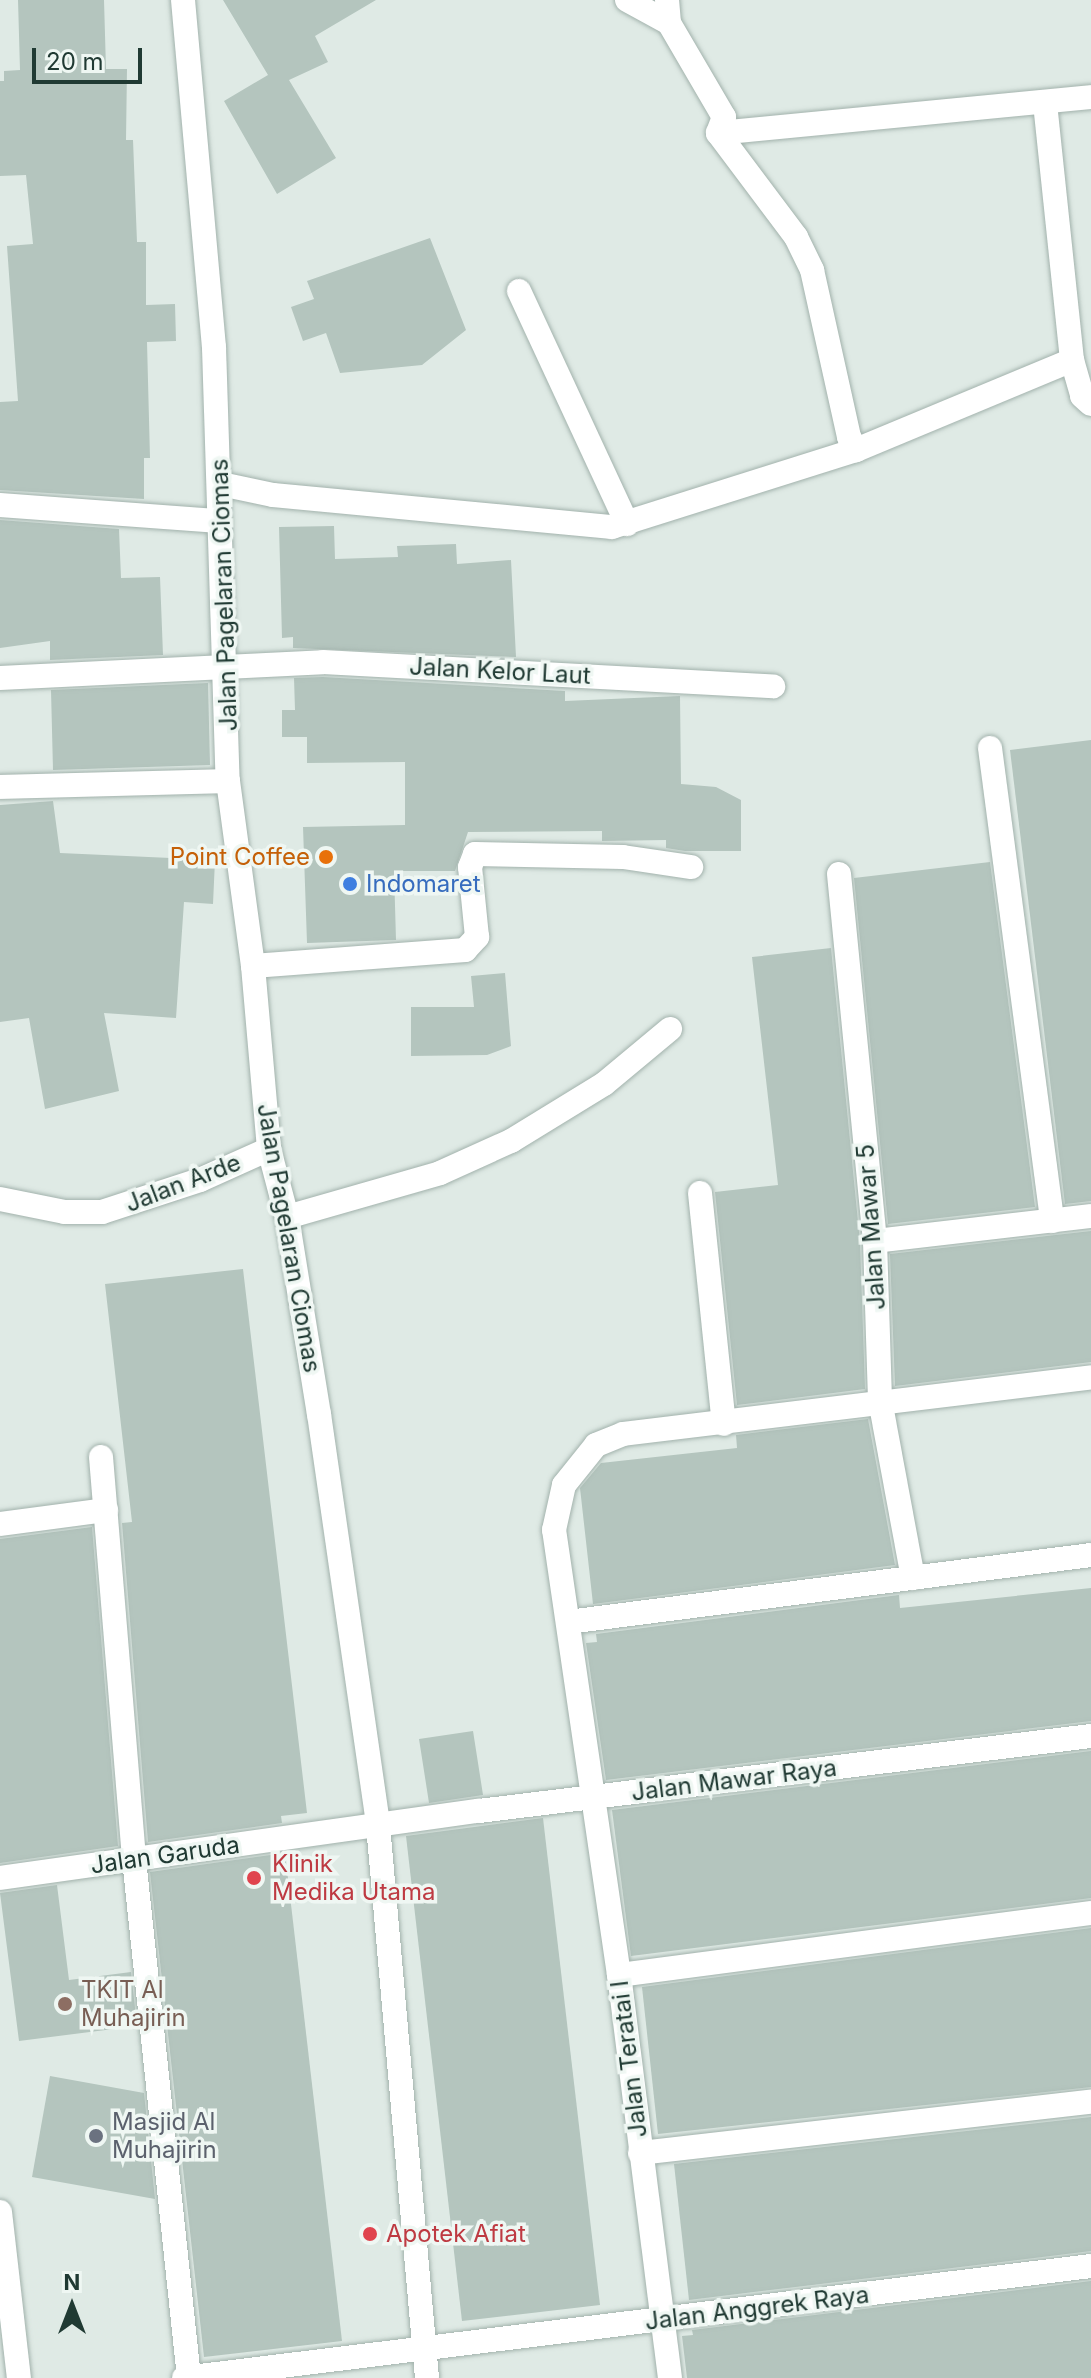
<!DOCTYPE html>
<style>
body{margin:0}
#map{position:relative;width:1091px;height:2378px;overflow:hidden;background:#dfeae5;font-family:Inter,sans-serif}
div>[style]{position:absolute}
.building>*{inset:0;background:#b4c5be}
.roads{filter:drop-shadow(0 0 2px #a2b2ac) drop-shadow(0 0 2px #a2b2ac)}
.minor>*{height:24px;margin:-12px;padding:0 12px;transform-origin:12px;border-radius:12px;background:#fff}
.secondary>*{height:24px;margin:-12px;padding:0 12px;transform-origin:12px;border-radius:12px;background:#fff}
.dots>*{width:22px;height:22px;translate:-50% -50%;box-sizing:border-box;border:4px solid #eff7f3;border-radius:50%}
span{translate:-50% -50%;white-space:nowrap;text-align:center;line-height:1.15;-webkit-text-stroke:7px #eff7f3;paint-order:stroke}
.street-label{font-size:24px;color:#203a33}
.food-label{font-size:24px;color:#c56008}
.right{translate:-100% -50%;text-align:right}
.shop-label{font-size:24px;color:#366cbe}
.left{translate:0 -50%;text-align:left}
.health-label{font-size:24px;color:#be3a42}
.education-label{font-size:24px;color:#785e54}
.worship-label{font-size:24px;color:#5b616d}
.north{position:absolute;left:32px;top:2266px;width:80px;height:80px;-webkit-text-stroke:6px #eff7f3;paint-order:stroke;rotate:0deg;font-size:22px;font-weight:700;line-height:32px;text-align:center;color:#203a33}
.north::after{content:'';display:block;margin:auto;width:28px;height:36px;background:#203a33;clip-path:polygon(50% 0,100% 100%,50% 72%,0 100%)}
.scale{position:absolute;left:32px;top:48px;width:110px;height:36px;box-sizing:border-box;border:4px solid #203a33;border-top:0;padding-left:10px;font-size:24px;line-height:28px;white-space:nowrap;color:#203a33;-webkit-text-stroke:6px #eff7f3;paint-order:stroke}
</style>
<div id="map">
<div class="building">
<i style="clip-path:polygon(18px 0,104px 0,106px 69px,127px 69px,126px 140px,133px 140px,137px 242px,146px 242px,146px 305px,175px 304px,176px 341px,147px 342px,150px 458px,144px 458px,144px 499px,0 490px,0 402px,18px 401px,7px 246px,33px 244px,26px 175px,0 176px,0 81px,4px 81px,4px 71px,20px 70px)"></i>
<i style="clip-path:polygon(223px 0,376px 0,315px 36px,328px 62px,289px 80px,336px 158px,277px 194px,224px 101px,268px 75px)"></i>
<i style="clip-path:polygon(430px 238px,466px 330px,422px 365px,340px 373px,326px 333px,303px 341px,291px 307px,314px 299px,307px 281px)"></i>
<i style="clip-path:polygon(0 520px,119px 529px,121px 578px,160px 577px,163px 655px,50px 660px,50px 641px,0 648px)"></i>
<i style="clip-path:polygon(334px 526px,335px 559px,398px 557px,397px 546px,456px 544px,457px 564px,511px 560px,516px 657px,293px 648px,293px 637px,282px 638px,279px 527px)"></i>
<i style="clip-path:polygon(323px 677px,565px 691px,565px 701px,680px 696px,681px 784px,716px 787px,741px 800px,741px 851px,685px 851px,666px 848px,666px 840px,602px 841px,602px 831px,468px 832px,455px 871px,394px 871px,396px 940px,307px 943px,303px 827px,405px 825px,405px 762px,307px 763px,307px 737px,282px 737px,282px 710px,295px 710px,294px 678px)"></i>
<i style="clip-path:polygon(208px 683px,210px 765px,53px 770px,51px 690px)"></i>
<i style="clip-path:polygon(1091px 740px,1091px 1201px,1065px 1204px,1010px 750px)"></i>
<i style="clip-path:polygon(53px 801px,60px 853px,215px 860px,213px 904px,184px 902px,176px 1018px,104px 1013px,119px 1091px,45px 1109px,29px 1018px,0 1022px,0 805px)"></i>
<i style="clip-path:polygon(990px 862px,1035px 1207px,888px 1224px,854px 878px)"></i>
<i style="clip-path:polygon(831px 948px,860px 1242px,865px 1389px,737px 1405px,715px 1192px,778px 1185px,752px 957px)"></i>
<i style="clip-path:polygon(505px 973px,511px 1046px,487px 1055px,411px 1056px,411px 1007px,474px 1007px,471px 976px)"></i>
<i style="clip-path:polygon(1091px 1231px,1091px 1362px,895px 1386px,890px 1254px)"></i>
<i style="clip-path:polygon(243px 1269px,307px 1813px,281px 1816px,282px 1823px,148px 1842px,122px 1523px,132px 1522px,105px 1284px)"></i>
<i style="clip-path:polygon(868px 1419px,895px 1565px,593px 1604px,580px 1488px,601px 1463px,737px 1448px,736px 1435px)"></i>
<i style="clip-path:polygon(92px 1527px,118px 1846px,0 1863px,0 1539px)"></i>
<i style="clip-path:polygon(1091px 1588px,1091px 1721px,606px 1780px,586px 1643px,597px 1642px,596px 1634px,899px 1595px,900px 1608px)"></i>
<i style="clip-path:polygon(473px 1731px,483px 1795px,429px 1803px,419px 1739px)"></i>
<i style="clip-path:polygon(1091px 1751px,1091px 1898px,631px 1956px,612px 1810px)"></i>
<i style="clip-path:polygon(543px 1818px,600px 2305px,462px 2321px,406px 1836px)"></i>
<i style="clip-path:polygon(285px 1853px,342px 2341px,204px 2357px,150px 1872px)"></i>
<i style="clip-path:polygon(57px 1885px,69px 1980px,131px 1972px,137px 2026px,19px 2041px,0 1893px)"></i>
<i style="clip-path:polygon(1091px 1928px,1091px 2087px,658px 2134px,642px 1987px)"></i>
<i style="clip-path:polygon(50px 2076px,144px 2093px,155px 2199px,32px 2177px)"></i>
<i style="clip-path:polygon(1091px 2117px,1091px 2251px,689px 2300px,674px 2164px)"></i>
<i style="clip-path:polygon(1091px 2281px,1091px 2378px,687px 2378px,682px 2336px,693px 2335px,692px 2330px)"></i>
</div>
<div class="roads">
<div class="minor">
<i style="left:627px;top:0;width:48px;rotate:28.7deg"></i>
<i style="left:667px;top:0;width:23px;rotate:85deg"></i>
<i style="left:669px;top:23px;width:109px;rotate:59.7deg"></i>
<i style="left:724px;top:117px;width:17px;rotate:111deg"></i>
<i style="left:718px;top:133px;width:130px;rotate:53.1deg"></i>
<i style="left:796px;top:237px;width:37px;rotate:64deg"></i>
<i style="left:812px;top:270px;width:171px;rotate:77.5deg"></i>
<i style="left:849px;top:437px;width:15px;rotate:62deg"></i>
<i style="left:718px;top:133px;width:375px;rotate:-5.5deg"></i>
<i style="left:519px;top:291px;width:257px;rotate:65.1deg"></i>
<i style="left:1072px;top:360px;width:37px;rotate:74deg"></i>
<i style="left:1082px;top:396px;width:12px;rotate:42deg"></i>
<i style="left:221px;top:484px;width:53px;rotate:11.9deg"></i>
<i style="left:273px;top:495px;width:341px;rotate:5.4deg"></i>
<i style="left:612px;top:527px;width:256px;rotate:-17.5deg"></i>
<i style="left:856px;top:450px;width:234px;rotate:-22.6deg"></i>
<i style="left:1072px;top:360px;width:259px;rotate:-96deg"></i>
<i style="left:0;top:505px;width:220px;rotate:4.2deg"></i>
<i style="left:0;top:678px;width:323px;rotate:-2.8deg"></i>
<i style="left:323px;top:662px;width:451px;rotate:3.1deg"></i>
<i style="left:990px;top:748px;width:477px;rotate:82.5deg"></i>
<i style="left:0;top:787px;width:228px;rotate:-1.5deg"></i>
<i style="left:839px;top:874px;width:369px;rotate:84.4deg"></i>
<i style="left:875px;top:1241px;width:159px;rotate:88.2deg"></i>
<i style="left:880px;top:1400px;width:181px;rotate:79.5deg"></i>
<i style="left:253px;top:966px;width:213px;rotate:-4.3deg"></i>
<i style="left:465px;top:950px;width:18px;rotate:-47deg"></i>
<i style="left:477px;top:937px;width:70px;rotate:-95.7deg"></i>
<i style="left:470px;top:867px;width:14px;rotate:-69deg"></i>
<i style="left:475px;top:854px;width:148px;rotate:1.2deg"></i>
<i style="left:623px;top:857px;width:69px;rotate:8.4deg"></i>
<i style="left:700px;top:1193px;width:232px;rotate:84.1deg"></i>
<i style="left:0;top:1199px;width:66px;rotate:11.3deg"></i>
<i style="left:65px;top:1212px;width:37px"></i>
<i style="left:102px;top:1212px;width:103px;rotate:-18.1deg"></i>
<i style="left:200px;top:1180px;width:76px;rotate:-24.2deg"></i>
<i style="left:287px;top:1217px;width:159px;rotate:-16deg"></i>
<i style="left:440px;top:1173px;width:78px;rotate:-24.3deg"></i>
<i style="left:511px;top:1141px;width:109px;rotate:-31.5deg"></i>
<i style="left:604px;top:1084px;width:86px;rotate:-39.8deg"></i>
<i style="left:875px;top:1241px;width:217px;rotate:-6.6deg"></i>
<i style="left:101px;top:1457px;width:403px;rotate:85.3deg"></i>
<i style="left:134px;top:1859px;width:522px;rotate:83.95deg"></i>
<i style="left:0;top:1524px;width:107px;rotate:-7.5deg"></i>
<i style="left:568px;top:1622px;width:527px;rotate:-7.3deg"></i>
<i style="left:0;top:1878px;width:484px;rotate:-8deg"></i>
<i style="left:479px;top:1811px;width:617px;rotate:-6.99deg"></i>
<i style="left:619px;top:1975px;width:476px;rotate:-7.5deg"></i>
<i style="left:640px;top:2153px;width:454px;rotate:-6.5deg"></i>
<i style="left:0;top:2212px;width:167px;rotate:83.5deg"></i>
<i style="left:184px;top:2378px;width:914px;rotate:-7.04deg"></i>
<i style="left:670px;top:2378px;width:406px;rotate:-97.2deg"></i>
<i style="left:619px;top:1975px;width:450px;rotate:-98.3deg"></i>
<i style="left:554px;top:1530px;width:46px;rotate:-77.5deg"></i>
<i style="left:564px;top:1485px;width:51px;rotate:-51.3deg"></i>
<i style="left:596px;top:1445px;width:29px;rotate:-22deg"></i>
<i style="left:623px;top:1434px;width:471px;rotate:-6.9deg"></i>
</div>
<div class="secondary">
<i style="left:183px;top:0;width:348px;rotate:84.9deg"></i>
<i style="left:214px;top:347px;width:434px;rotate:88.2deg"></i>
<i style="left:228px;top:781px;width:187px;rotate:82.3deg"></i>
<i style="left:253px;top:966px;width:184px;rotate:85deg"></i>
<i style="left:269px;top:1149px;width:70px;rotate:75.2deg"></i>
<i style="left:287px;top:1217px;width:200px;rotate:80.8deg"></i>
<i style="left:319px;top:1414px;width:415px;rotate:81.8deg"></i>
<i style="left:378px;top:1825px;width:555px;rotate:84.94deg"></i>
</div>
</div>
<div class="dots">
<i style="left:326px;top:857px;background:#e8710a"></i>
<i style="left:350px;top:884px;background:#3f7fe0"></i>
<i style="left:254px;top:1878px;background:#e0444e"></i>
<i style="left:65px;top:2004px;background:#8d6e63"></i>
<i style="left:96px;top:2136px;background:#6b7280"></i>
<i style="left:370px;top:2234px;background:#e0444e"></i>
</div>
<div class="street-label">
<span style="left:224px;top:595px;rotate:-92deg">Jalan Pagelaran Ciomas</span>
<span style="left:500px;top:671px;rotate:3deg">Jalan Kelor Laut</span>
<span style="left:183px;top:1183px;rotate:-21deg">Jalan Arde</span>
<span style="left:871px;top:1227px;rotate:-94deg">Jalan Mawar 5</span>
<span style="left:289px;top:1238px;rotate:80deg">Jalan Pagelaran Ciomas</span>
<span style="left:734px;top:1780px;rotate:-7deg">Jalan Mawar Raya</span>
<span style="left:165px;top:1855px;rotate:-8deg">Jalan Garuda</span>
<span style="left:629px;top:2059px;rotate:-97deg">Jalan Teratai I</span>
<span style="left:757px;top:2308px;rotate:-7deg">Jalan Anggrek Raya</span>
</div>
<div class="food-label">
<span class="right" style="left:310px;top:857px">Point Coffee</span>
</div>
<div class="shop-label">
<span class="left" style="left:366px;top:884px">Indomaret</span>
</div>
<div class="health-label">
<span class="left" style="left:272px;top:1878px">Klinik<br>Medika Utama</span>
<span class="left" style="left:386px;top:2234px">Apotek Afiat</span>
</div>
<div class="education-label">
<span class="left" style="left:81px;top:2004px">TKIT Al<br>Muhajirin</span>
</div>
<div class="worship-label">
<span class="left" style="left:112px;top:2136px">Masjid Al<br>Muhajirin</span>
</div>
<div class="north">N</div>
<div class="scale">20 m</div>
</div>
